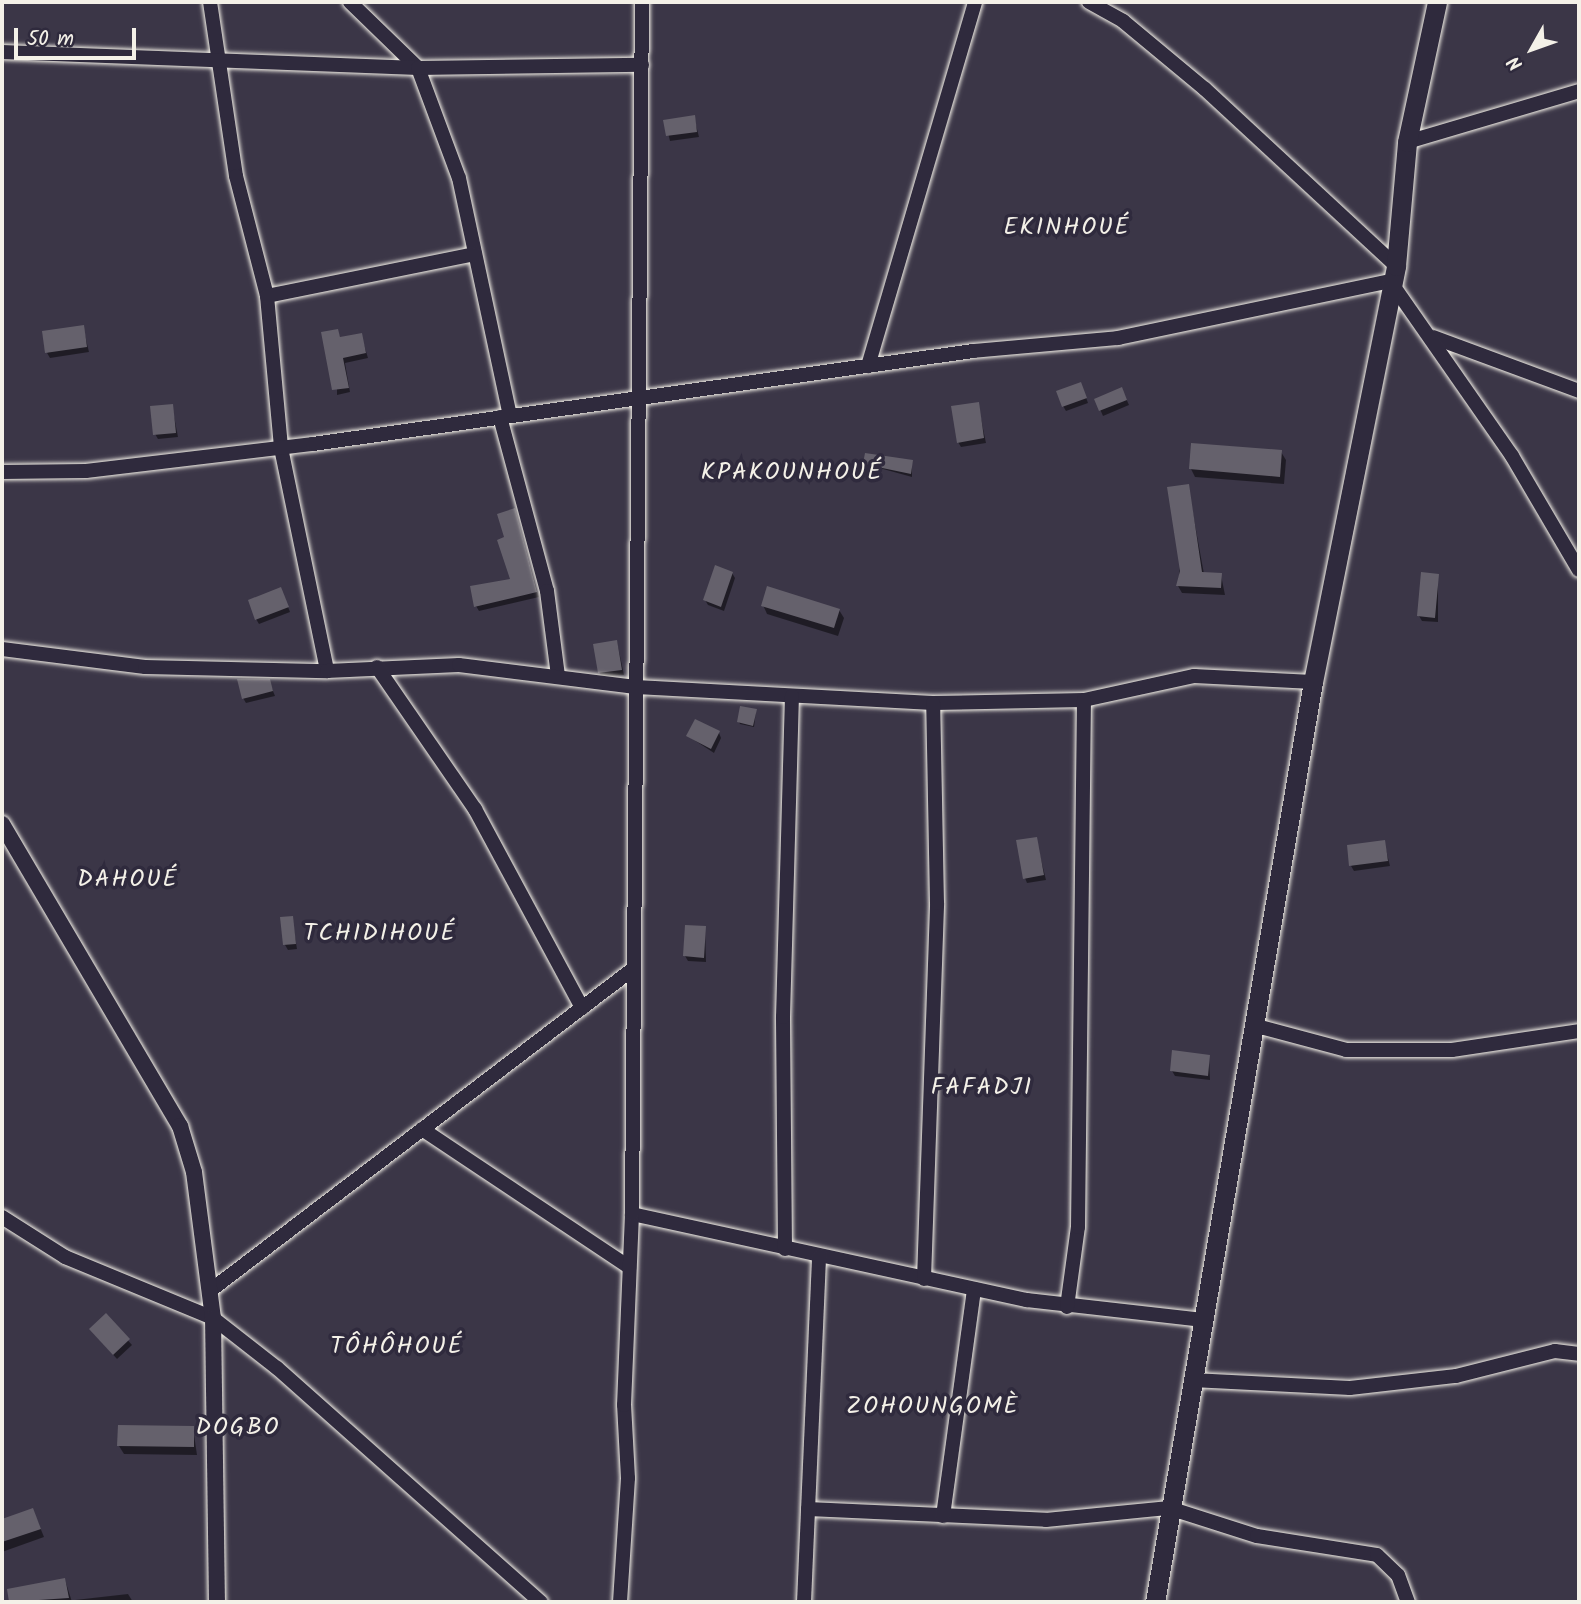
<!DOCTYPE html>
<meta charset="utf-8">
<style>
body{margin:0}
#map{position:relative;width:1581px;height:1604px;overflow:hidden;background:#3b3647;font-family:Kalam,sans-serif}
div>[style]{position:absolute}
.shadow>*{inset:0;background:#0007}
.building>*{inset:0;background:#65616c}
.roads{filter:drop-shadow(0 0 2px #f4f1e8) drop-shadow(0 0 2px #f4f1e8)}
.minor>*{height:14px;margin:-7px;padding:0 7px;transform-origin:7px;border-radius:7px;background:#2f2a3d}
.tertiary>*{height:16px;margin:-8px;padding:0 8px;transform-origin:8px;border-radius:8px;background:#2f2a3d}
.secondary>*{height:19px;margin:-9.5px;padding:0 9.5px;transform-origin:9.5px;border-radius:9.5px;background:#2f2a3d}
span{translate:-50% -50%;white-space:nowrap;text-align:center;line-height:1.15;-webkit-text-stroke:7px #2f2a3d;paint-order:stroke}
.quarter-label{font-size:24px;color:#f4f1e8;letter-spacing:2px}
.frame{position:absolute;inset:0;border:4px solid #f4f1e8;pointer-events:none}
.north{position:absolute;left:1497px;top:14px;width:70px;height:70px;-webkit-text-stroke:5px #2f2a3d;paint-order:stroke;rotate:230deg;font-size:19px;font-weight:700;line-height:28px;text-align:center;color:#f4f1e8}
.north::after{content:'';display:block;margin:auto;width:24px;height:32px;background:#f4f1e8;clip-path:polygon(50% 0,100% 100%,50% 72%,0 100%)}
.scale{position:absolute;left:14px;top:28px;width:122px;height:32px;box-sizing:border-box;border:4px solid #f4f1e8;border-top:0;padding-left:9px;font-size:21px;line-height:24px;white-space:nowrap;color:#f4f1e8;-webkit-text-stroke:5px #2f2a3d;paint-order:stroke}
</style>
<div id="map">
<div class="shadow">
<i style="clip-path:polygon(694px 117px,699px 137px,670px 141px,665px 121px)"></i>
<i style="clip-path:polygon(83px 327px,89px 352px,50px 358px,47px 353px)"></i>
<i style="clip-path:polygon(337px 331px,341px 339px,361px 335px,368px 358px,345px 363px,350px 392px,337px 395px)"></i>
<i style="clip-path:polygon(1083px 389px,1088px 403px,1066px 411px,1063px 406px)"></i>
<i style="clip-path:polygon(1124px 394px,1129px 405px,1103px 416px,1096px 400px)"></i>
<i style="clip-path:polygon(978px 404px,986px 443px,961px 447px,958px 442px)"></i>
<i style="clip-path:polygon(172px 406px,178px 437px,158px 439px,155px 434px)"></i>
<i style="clip-path:polygon(1281px 452px,1286px 460px,1284px 484px,1195px 477px,1191px 469px)"></i>
<i style="clip-path:polygon(912px 462px,912px 477px,865px 464px)"></i>
<i style="clip-path:polygon(1188px 486px,1204px 574px,1221px 575px,1225px 595px,1182px 593px,1178px 586px)"></i>
<i style="clip-path:polygon(516px 515px,539px 597px,479px 611px,476px 606px,513px 580px,507px 538px)"></i>
<i style="clip-path:polygon(732px 573px,735px 578px,724px 611px,708px 605px,705px 600px)"></i>
<i style="clip-path:polygon(1438px 575px,1438px 622px,1422px 621px,1419px 616px)"></i>
<i style="clip-path:polygon(283px 594px,290px 612px,259px 624px,256px 619px)"></i>
<i style="clip-path:polygon(763px 605px,839px 610px,844px 618px,838px 636px,767px 614px)"></i>
<i style="clip-path:polygon(617px 642px,624px 675px,602px 677px,599px 672px)"></i>
<i style="clip-path:polygon(269px 681px,275px 696px,246px 703px,243px 698px)"></i>
<i style="clip-path:polygon(756px 711px,754px 727px,740px 724px,739px 722px)"></i>
<i style="clip-path:polygon(719px 733px,721px 738px,714px 753px,688px 736px)"></i>
<i style="clip-path:polygon(1036px 839px,1046px 880px,1027px 883px,1025px 878px)"></i>
<i style="clip-path:polygon(1384px 842px,1390px 866px,1354px 871px,1351px 866px)"></i>
<i style="clip-path:polygon(292px 918px,297px 949px,288px 950px,285px 945px)"></i>
<i style="clip-path:polygon(705px 928px,706px 962px,688px 961px,685px 956px)"></i>
<i style="clip-path:polygon(1209px 1057px,1210px 1080px,1175px 1076px,1172px 1071px)"></i>
<i style="clip-path:polygon(106px 1316px,132px 1345px,117px 1359px,91px 1330px)"></i>
<i style="clip-path:polygon(193px 1428px,197px 1455px,124px 1454px,119px 1446px)"></i>
<i style="clip-path:polygon(33px 1510px,44px 1537px,2px 1552px,2px 1521px)"></i>
<i style="clip-path:polygon(65px 1580px,72px 1602px,11px 1602px,9px 1590px)"></i>
<i style="clip-path:polygon(128px 1594px,133px 1602px,75px 1602px,75px 1600px)"></i>
</div>
<div class="building">
<i style="clip-path:polygon(695px 115px,697px 132px,666px 136px,663px 120px)"></i>
<i style="clip-path:polygon(84px 325px,87px 347px,45px 353px,42px 331px)"></i>
<i style="clip-path:polygon(338px 329px,340px 337px,362px 333px,366px 353px,343px 358px,349px 388px,332px 390px,321px 332px)"></i>
<i style="clip-path:polygon(1081px 382px,1087px 398px,1062px 407px,1056px 391px)"></i>
<i style="clip-path:polygon(1122px 387px,1127px 400px,1099px 411px,1094px 399px)"></i>
<i style="clip-path:polygon(979px 402px,984px 438px,957px 443px,951px 406px)"></i>
<i style="clip-path:polygon(173px 404px,176px 433px,153px 435px,150px 406px)"></i>
<i style="clip-path:polygon(1191px 443px,1282px 450px,1280px 477px,1189px 469px)"></i>
<i style="clip-path:polygon(865px 453px,913px 460px,911px 474px,863px 464px)"></i>
<i style="clip-path:polygon(1189px 484px,1202px 572px,1222px 573px,1221px 588px,1176px 586px,1180px 571px,1167px 487px)"></i>
<i style="clip-path:polygon(515px 508px,537px 592px,474px 607px,470px 586px,510px 579px,497px 540px,504px 537px,497px 514px)"></i>
<i style="clip-path:polygon(715px 565px,733px 572px,721px 607px,703px 600px)"></i>
<i style="clip-path:polygon(1421px 572px,1439px 574px,1435px 618px,1417px 616px)"></i>
<i style="clip-path:polygon(767px 586px,840px 609px,834px 628px,761px 606px)"></i>
<i style="clip-path:polygon(281px 587px,289px 607px,255px 620px,248px 600px)"></i>
<i style="clip-path:polygon(617px 640px,622px 670px,598px 673px,593px 644px)"></i>
<i style="clip-path:polygon(237px 679px,270px 679px,273px 691px,242px 699px)"></i>
<i style="clip-path:polygon(740px 706px,757px 709px,753px 726px,737px 722px)"></i>
<i style="clip-path:polygon(695px 719px,720px 731px,711px 749px,686px 736px)"></i>
<i style="clip-path:polygon(1037px 837px,1044px 875px,1023px 879px,1016px 840px)"></i>
<i style="clip-path:polygon(1385px 840px,1388px 861px,1349px 866px,1347px 845px)"></i>
<i style="clip-path:polygon(293px 916px,296px 944px,283px 945px,280px 917px)"></i>
<i style="clip-path:polygon(685px 925px,706px 926px,704px 958px,683px 956px)"></i>
<i style="clip-path:polygon(1172px 1050px,1210px 1055px,1208px 1076px,1170px 1071px)"></i>
<i style="clip-path:polygon(106px 1313px,130px 1339px,113px 1355px,89px 1329px)"></i>
<i style="clip-path:polygon(118px 1425px,194px 1426px,194px 1447px,117px 1446px)"></i>
<i style="clip-path:polygon(33px 1508px,41px 1529px,2px 1542px,2px 1519px)"></i>
<i style="clip-path:polygon(65px 1578px,69px 1598px,9px 1602px,7px 1589px)"></i>
</div>
<div class="roads">
<div class="minor">
<i style="left:210px;top:2px;width:176px;rotate:81.5deg"></i>
<i style="left:236px;top:176px;width:124px;rotate:75.5deg"></i>
<i style="left:267px;top:296px;width:153px;rotate:84.7deg"></i>
<i style="left:281px;top:448px;width:228px;rotate:78.3deg"></i>
<i style="left:350px;top:2px;width:95px;rotate:44.1deg"></i>
<i style="left:418px;top:68px;width:117px;rotate:69.6deg"></i>
<i style="left:459px;top:178px;width:242px;rotate:77.9deg"></i>
<i style="left:1089px;top:2px;width:39px;rotate:29deg"></i>
<i style="left:1123px;top:21px;width:107px;rotate:39.7deg"></i>
<i style="left:1205px;top:89px;width:260px;rotate:42.8deg"></i>
<i style="left:2px;top:52px;width:416px;rotate:2.2deg"></i>
<i style="left:418px;top:68px;width:224px;rotate:-0.8deg"></i>
<i style="left:1407px;top:142px;width:179px;rotate:-16.5deg"></i>
<i style="left:267px;top:296px;width:212px;rotate:-11.4deg"></i>
<i style="left:1433px;top:337px;width:156px;rotate:20.3deg"></i>
<i style="left:868px;top:366px;width:379px;rotate:-73.6deg"></i>
<i style="left:500px;top:417px;width:180px;rotate:74.9deg"></i>
<i style="left:547px;top:591px;width:86px;rotate:82.6deg"></i>
<i style="left:2px;top:472px;width:84px;rotate:-0.7deg"></i>
<i style="left:86px;top:471px;width:229px;rotate:-6.8deg"></i>
<i style="left:313px;top:444px;width:667px;rotate:-8.02deg"></i>
<i style="left:973px;top:351px;width:146px;rotate:-5.1deg"></i>
<i style="left:1118px;top:338px;width:278px;rotate:-11.8deg"></i>
<i style="left:1390px;top:281px;width:213px;rotate:55.1deg"></i>
<i style="left:1512px;top:456px;width:132px;rotate:59.6deg"></i>
<i style="left:2px;top:649px;width:144px;rotate:7.2deg"></i>
<i style="left:145px;top:667px;width:182px;rotate:1.3deg"></i>
<i style="left:327px;top:671px;width:132px;rotate:-2.6deg"></i>
<i style="left:459px;top:665px;width:178px;rotate:7.1deg"></i>
<i style="left:636px;top:687px;width:297px;rotate:3.1deg"></i>
<i style="left:933px;top:703px;width:151px;rotate:-1.1deg"></i>
<i style="left:1084px;top:700px;width:113px;rotate:-12.3deg"></i>
<i style="left:1194px;top:676px;width:119px;rotate:2.9deg"></i>
<i style="left:377px;top:667px;width:173px;rotate:55.4deg"></i>
<i style="left:475px;top:809px;width:226px;rotate:61.7deg"></i>
<i style="left:1253px;top:1025px;width:96px;rotate:15deg"></i>
<i style="left:1346px;top:1050px;width:106px"></i>
<i style="left:1452px;top:1050px;width:128px;rotate:-8.5deg"></i>
<i style="left:422px;top:1129px;width:249px;rotate:33.7deg"></i>
<i style="left:632px;top:1214px;width:404px;rotate:12.3deg"></i>
<i style="left:1027px;top:1300px;width:177px;rotate:6.5deg"></i>
<i style="left:2px;top:1217px;width:75px;rotate:32.4deg"></i>
<i style="left:65px;top:1257px;width:160px;rotate:22.4deg"></i>
<i style="left:213px;top:1318px;width:81px;rotate:38deg"></i>
<i style="left:277px;top:1368px;width:353px;rotate:41.6deg"></i>
<i style="left:785px;top:1249px;width:232px;rotate:-90.5deg"></i>
<i style="left:783px;top:1017px;width:321px;rotate:-88.4deg"></i>
<i style="left:924px;top:1279px;width:376px;rotate:-88deg"></i>
<i style="left:937px;top:903px;width:200px;rotate:-91.1deg"></i>
<i style="left:211px;top:1290px;width:530px;rotate:-37.26deg"></i>
<i style="left:1067px;top:1307px;width:81px;rotate:-82.2deg"></i>
<i style="left:1078px;top:1227px;width:527px;rotate:-89.35deg"></i>
<i style="left:1192px;top:1380px;width:158px;rotate:2.9deg"></i>
<i style="left:1350px;top:1388px;width:107px;rotate:-6.5deg"></i>
<i style="left:1456px;top:1376px;width:102px;rotate:-14.2deg"></i>
<i style="left:1555px;top:1351px;width:24px;rotate:7deg"></i>
<i style="left:808px;top:1509px;width:238px;rotate:2.6deg"></i>
<i style="left:1046px;top:1520px;width:124px;rotate:-5.6deg"></i>
<i style="left:1169px;top:1508px;width:92px;rotate:17.7deg"></i>
<i style="left:1257px;top:1536px;width:121px;rotate:9deg"></i>
<i style="left:1377px;top:1555px;width:29px;rotate:44deg"></i>
<i style="left:1398px;top:1575px;width:29px;rotate:70deg"></i>
<i style="left:943px;top:1516px;width:229px;rotate:-82.2deg"></i>
<i style="left:620px;top:1602px;width:124px;rotate:-86.3deg"></i>
<i style="left:628px;top:1478px;width:73px;rotate:-93.1deg"></i>
<i style="left:624px;top:1405px;width:191px;rotate:-87.6deg"></i>
<i style="left:632px;top:1214px;width:1212px;rotate:-89.53deg"></i>
<i style="left:804px;top:1602px;width:346px;rotate:-87.5deg"></i>
</div>
<div class="tertiary">
<i style="left:2px;top:824px;width:351px;rotate:59.5deg"></i>
<i style="left:180px;top:1126px;width:48px;rotate:73.1deg"></i>
<i style="left:194px;top:1172px;width:147px;rotate:82.6deg"></i>
<i style="left:213px;top:1318px;width:284px;rotate:89.2deg"></i>
</div>
<div class="secondary">
<i style="left:1155px;top:1602px;width:933px;rotate:-80.26deg"></i>
<i style="left:1313px;top:682px;width:424px;rotate:-78.7deg"></i>
<i style="left:1396px;top:266px;width:124px;rotate:-84.9deg"></i>
<i style="left:1407px;top:142px;width:143px;rotate:-77.9deg"></i>
</div>
</div>
<div class="quarter-label">
<span style="left:1067px;top:228px">EKINHOUÉ</span>
<span style="left:792px;top:473px">KPAKOUNHOUÉ</span>
<span style="left:128px;top:880px">DAHOUÉ</span>
<span style="left:380px;top:934px">TCHIDIHOUÉ</span>
<span style="left:982px;top:1088px">FAFADJI</span>
<span style="left:397px;top:1347px">TÔHÔHOUÉ</span>
<span style="left:933px;top:1407px">ZOHOUNGOMÈ</span>
<span style="left:238px;top:1428px">DOGBO</span>
</div>
<div class="frame"></div>
<div class="north">N</div>
<div class="scale">50 m</div>
</div>
